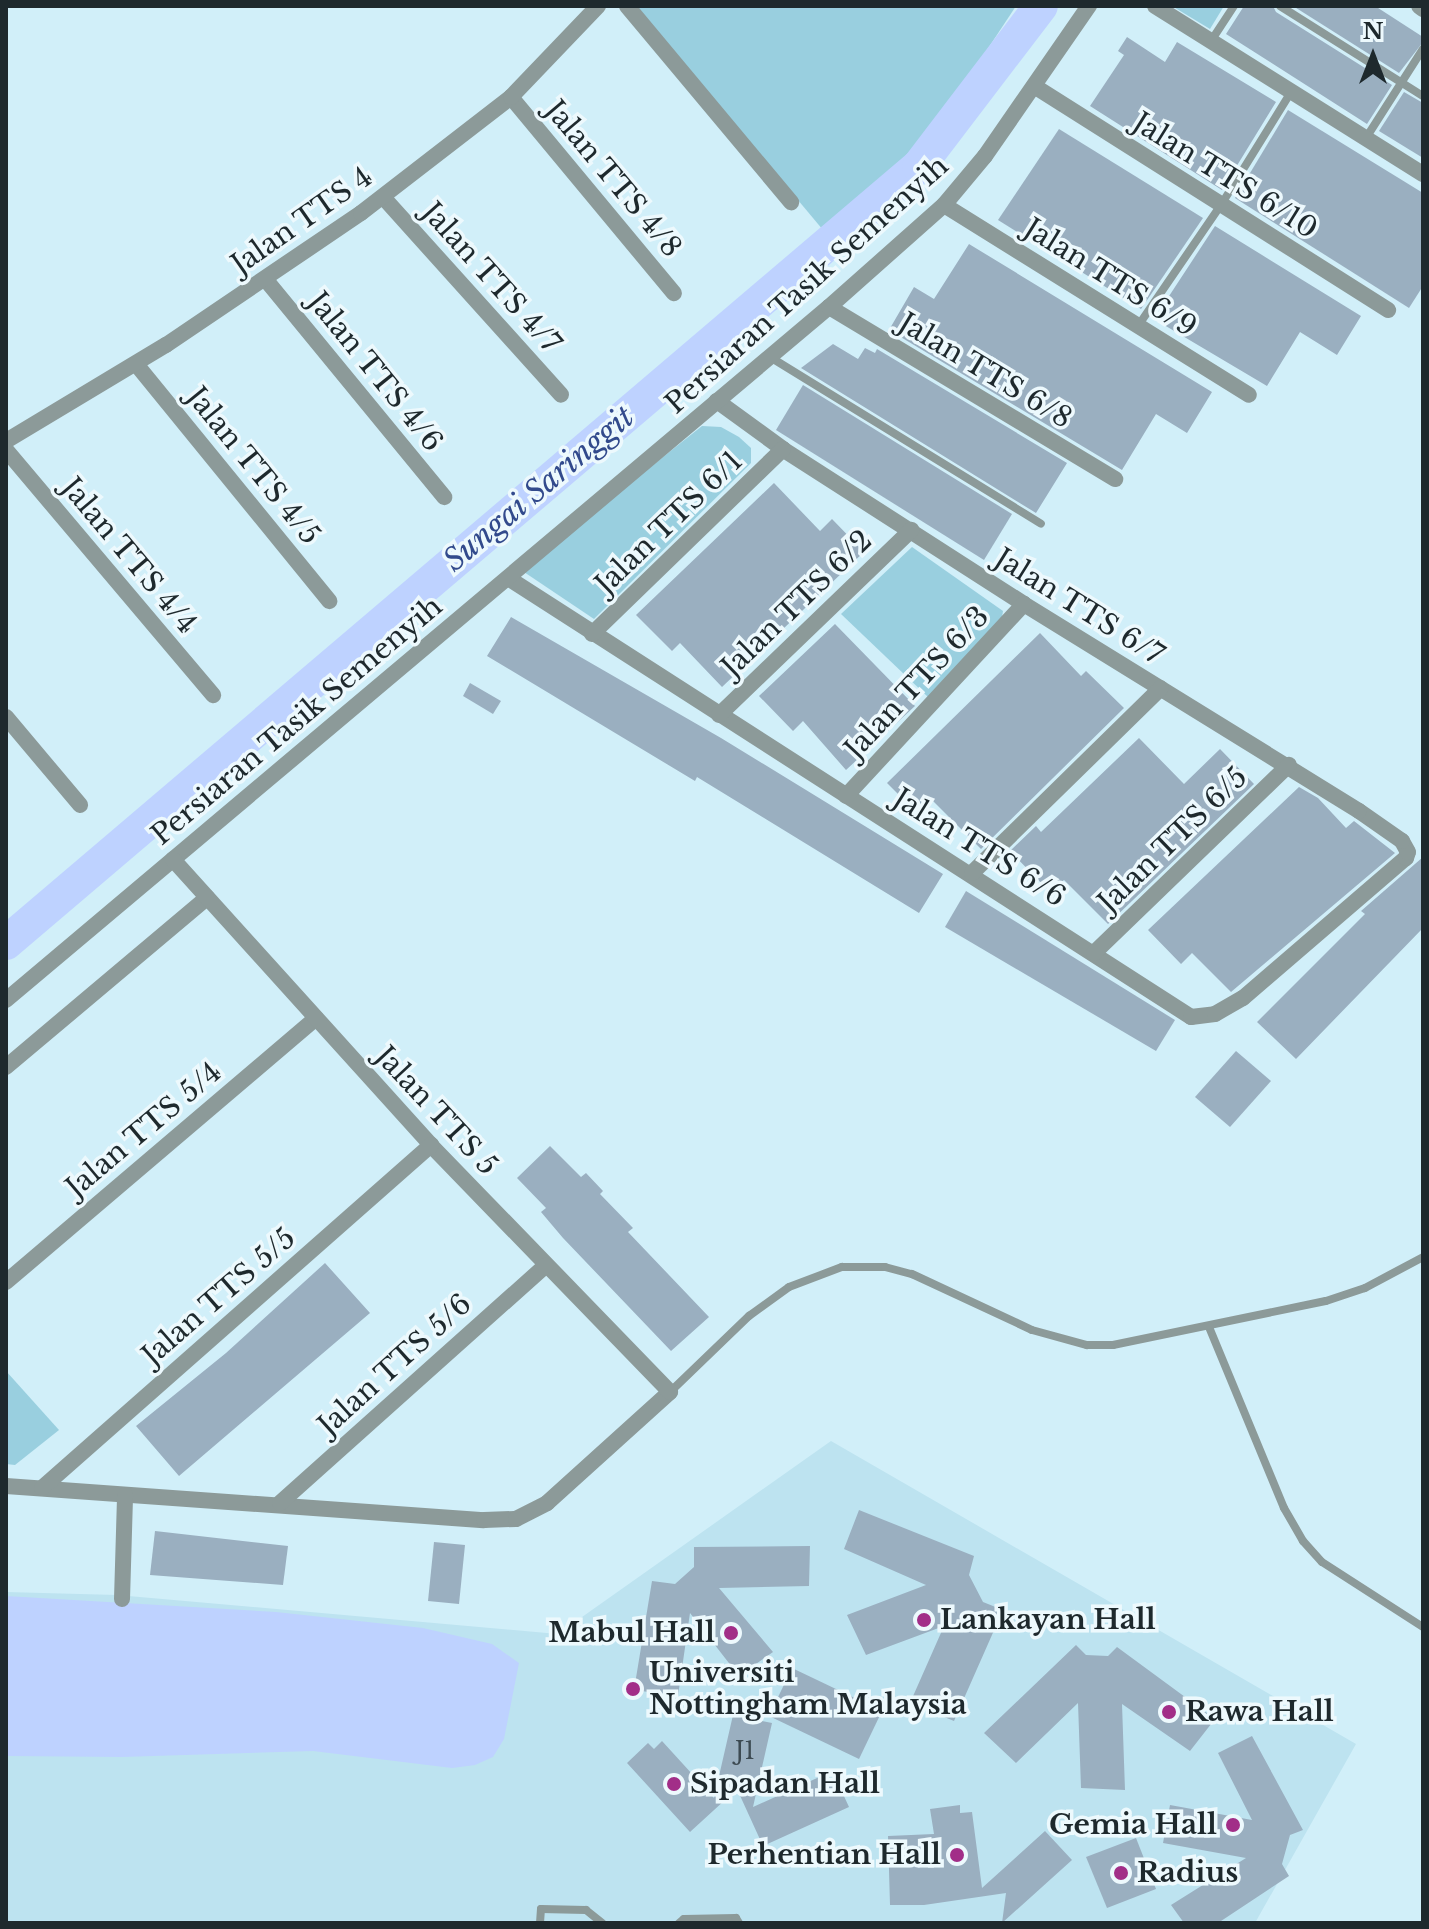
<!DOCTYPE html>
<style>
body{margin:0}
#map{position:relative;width:1429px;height:1929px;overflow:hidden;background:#d1eff9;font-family:"Libre Baskerville",serif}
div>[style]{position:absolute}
.built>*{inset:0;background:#bde3f0}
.green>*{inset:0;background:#99cfdf}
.water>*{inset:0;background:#bed2ff}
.river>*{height:34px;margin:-17px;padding:0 17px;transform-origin:17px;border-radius:17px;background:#bed2ff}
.building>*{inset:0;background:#9aafc0}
.lane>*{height:8px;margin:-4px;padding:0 4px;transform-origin:4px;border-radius:4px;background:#8c9a99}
.street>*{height:16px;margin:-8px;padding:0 8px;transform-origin:8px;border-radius:8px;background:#8c9a99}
.dots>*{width:22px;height:22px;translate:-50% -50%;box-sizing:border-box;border:4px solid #edf9fd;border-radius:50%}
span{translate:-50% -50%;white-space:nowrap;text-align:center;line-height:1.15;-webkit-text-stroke:7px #edf9fd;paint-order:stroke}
.number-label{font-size:24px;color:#3d4a52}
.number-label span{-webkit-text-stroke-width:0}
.street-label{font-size:28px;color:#1e292d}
.poi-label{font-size:28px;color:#1e292d;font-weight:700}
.left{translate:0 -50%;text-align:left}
.right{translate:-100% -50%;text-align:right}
.water-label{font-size:30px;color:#324a8c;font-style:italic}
.frame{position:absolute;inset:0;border:8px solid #1e292d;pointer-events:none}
.north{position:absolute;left:1333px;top:16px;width:80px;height:80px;-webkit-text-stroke:6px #edf9fd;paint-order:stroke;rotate:0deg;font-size:22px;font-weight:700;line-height:32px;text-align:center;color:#1e292d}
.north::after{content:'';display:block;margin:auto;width:28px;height:36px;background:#1e292d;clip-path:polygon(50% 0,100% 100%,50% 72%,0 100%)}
</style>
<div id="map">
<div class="built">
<i style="clip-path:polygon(831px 1441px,1356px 1744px,1255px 1923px,6px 1923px,6px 1592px,117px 1595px,558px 1634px)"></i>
</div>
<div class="green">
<i style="clip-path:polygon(636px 6px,1016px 6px,927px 141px,823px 230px)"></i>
<i style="clip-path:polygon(1172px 6px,1224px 6px,1210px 29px)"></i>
<i style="clip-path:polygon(702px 426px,721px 427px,739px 437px,751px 448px,751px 463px,594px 619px,521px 570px)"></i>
<i style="clip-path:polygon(912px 547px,1003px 611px,1001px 623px,928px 697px,841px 614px)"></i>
<i style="clip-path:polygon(6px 1371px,59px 1430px,15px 1465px,6px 1464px)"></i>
</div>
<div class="water">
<i style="clip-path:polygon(6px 1596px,276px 1612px,423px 1628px,492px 1644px,519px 1663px,504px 1739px,493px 1757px,475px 1765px,452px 1768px,313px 1751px,122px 1757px,6px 1756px)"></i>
</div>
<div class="river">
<i style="left:6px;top:943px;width:1199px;rotate:-40.4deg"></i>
<i style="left:919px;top:166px;width:201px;rotate:-52.7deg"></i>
</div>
<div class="building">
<i style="clip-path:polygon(1244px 6px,1273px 6px,1276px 12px,1392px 85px,1367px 124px,1226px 34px)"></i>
<i style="clip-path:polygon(1293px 6px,1375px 6px,1423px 37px,1423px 42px,1399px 73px)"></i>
<i style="clip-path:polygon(1127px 37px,1165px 62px,1177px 42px,1276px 102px,1222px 190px,1090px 106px,1124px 55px,1118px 51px)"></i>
<i style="clip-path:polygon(1404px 92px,1423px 103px,1423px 158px,1379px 131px)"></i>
<i style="clip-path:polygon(1288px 110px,1423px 193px,1423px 286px,1409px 308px,1235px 198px)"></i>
<i style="clip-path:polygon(1059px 129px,1203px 218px,1141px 309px,998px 220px)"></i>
<i style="clip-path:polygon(1215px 226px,1361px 316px,1337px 355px,1300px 332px,1267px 386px,1154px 319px)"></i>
<i style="clip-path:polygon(969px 244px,1212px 392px,1187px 433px,1156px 414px,1122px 470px,889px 330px,914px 287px,934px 299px)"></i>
<i style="clip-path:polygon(833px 344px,858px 359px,865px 348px,875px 353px,877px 349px,1067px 463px,1036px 513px,801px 368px)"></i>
<i style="clip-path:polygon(803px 385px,1012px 514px,984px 560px,776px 430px)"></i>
<i style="clip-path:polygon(774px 483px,820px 531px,832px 519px,864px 552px,722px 687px,680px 643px,672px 651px,636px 615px)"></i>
<i style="clip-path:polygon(511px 617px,721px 738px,943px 874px,919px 913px,697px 777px,695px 781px,487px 656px)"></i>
<i style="clip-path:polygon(835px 624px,915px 706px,846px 770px,803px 721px,793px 731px,759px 696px)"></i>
<i style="clip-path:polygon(1040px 633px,1081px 676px,1086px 671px,1124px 708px,981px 849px,931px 799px,917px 813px,887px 783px)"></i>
<i style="clip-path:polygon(470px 683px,501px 701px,493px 714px,463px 696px)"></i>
<i style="clip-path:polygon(1139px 738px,1184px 784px,1220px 749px,1254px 784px,1108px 924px,1064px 880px,1050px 892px,1010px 851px,1036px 826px,1041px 832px)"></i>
<i style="clip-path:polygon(1299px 787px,1318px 798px,1346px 828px,1354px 821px,1395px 853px,1231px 992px,1192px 953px,1181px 964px,1148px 930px)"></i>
<i style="clip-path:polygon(1423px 857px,1423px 928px,1296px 1059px,1257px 1022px,1365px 914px,1361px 911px)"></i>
<i style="clip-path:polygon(966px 891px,1175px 1020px,1156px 1051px,945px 927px)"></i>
<i style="clip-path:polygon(1236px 1051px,1271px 1081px,1230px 1127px,1195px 1097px)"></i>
<i style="clip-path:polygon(550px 1146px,581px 1177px,586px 1173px,603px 1191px,600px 1194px,633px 1228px,628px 1232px,709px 1317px,671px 1351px,563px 1238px,541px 1212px,546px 1208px,517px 1178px)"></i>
<i style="clip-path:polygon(325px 1263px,370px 1313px,179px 1476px,136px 1426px,226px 1353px)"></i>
<i style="clip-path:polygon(859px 1510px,974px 1556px,969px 1575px,983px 1602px,1003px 1610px,954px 1721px,910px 1703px,944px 1626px,866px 1655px,847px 1615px,926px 1585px,844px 1549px)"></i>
<i style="clip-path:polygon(155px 1531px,288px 1546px,283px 1585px,150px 1575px)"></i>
<i style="clip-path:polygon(434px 1542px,465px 1545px,459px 1604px,428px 1601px)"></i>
<i style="clip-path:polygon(810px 1546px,809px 1586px,719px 1588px,773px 1652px,739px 1676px,690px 1613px,678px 1696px,634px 1690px,652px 1581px,675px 1584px,694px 1567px,694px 1547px)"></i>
<i style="clip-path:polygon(1076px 1645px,1086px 1655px,1108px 1656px,1117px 1647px,1215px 1719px,1190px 1751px,1122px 1704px,1125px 1790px,1081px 1788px,1078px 1703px,1016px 1763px,984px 1733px)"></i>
<i style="clip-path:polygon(792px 1668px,882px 1711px,859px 1759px,769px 1716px)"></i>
<i style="clip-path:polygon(733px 1715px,772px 1723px,753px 1807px,826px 1774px,830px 1784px,837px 1781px,849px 1807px,763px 1846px,737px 1789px,690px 1832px,627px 1763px,648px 1743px,654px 1749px,662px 1741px,714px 1798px)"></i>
<i style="clip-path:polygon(1252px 1736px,1303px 1830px,1290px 1835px,1282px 1864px,1289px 1876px,1218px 1923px,1184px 1923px,1171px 1905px,1246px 1858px,1163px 1843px,1170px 1805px,1252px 1820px,1218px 1753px)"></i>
<i style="clip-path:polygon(960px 1805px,960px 1813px,972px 1812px,982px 1888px,1045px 1831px,1072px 1860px,1002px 1923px,1006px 1893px,924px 1905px,890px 1905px,888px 1836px,934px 1834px,930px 1809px)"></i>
<i style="clip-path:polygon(1136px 1838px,1156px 1889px,1107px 1908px,1086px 1857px)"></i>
</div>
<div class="lane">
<i style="left:1280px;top:6px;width:169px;rotate:32.2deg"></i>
<i style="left:1211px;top:41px;width:42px;rotate:-56.7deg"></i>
<i style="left:1366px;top:138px;width:106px;rotate:-57.4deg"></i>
<i style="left:1138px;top:326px;width:147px;rotate:-55.6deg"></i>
<i style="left:1221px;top:205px;width:133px;rotate:-58.2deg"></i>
<i style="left:770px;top:357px;width:318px;rotate:31.6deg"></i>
<i style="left:1209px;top:1327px;width:196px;rotate:67.5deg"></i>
<i style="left:1284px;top:1508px;width:38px;rotate:60deg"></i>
<i style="left:1303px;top:1541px;width:28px;rotate:48deg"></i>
<i style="left:1322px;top:1562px;width:120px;rotate:32.8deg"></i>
<i style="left:670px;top:1392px;width:110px;rotate:-43.9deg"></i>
<i style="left:749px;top:1316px;width:49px;rotate:-35.9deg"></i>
<i style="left:789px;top:1287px;width:57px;rotate:-20.7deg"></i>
<i style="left:842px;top:1267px;width:43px"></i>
<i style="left:885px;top:1267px;width:28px;rotate:15deg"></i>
<i style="left:912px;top:1274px;width:132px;rotate:25deg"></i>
<i style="left:1032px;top:1330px;width:57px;rotate:15.3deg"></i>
<i style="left:1087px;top:1345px;width:26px"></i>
<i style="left:1113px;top:1345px;width:217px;rotate:-11.7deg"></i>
<i style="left:1326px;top:1301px;width:41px;rotate:-18.4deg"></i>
<i style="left:1365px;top:1288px;width:66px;rotate:-28.1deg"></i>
<i style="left:540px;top:1923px;width:14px;rotate:-86deg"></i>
<i style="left:541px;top:1909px;width:45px;rotate:1.3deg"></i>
<i style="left:586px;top:1910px;width:21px;rotate:39deg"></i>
<i style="left:679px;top:1923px;width:6px;rotate:-39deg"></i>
<i style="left:684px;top:1919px;width:52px;rotate:-1.1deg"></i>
<i style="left:736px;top:1918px;width:6px;rotate:59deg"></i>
</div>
<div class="street">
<i style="left:627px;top:6px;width:256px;rotate:50.1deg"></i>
<i style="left:1155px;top:6px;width:316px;rotate:32.1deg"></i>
<i style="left:1419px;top:6px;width:5px;rotate:37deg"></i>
<i style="left:1034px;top:86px;width:419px;rotate:32.3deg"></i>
<i style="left:511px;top:97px;width:255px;rotate:50.3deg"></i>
<i style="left:383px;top:197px;width:266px;rotate:48deg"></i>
<i style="left:944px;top:205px;width:359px;rotate:31.9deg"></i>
<i style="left:266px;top:280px;width:281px;rotate:50.6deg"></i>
<i style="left:829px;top:307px;width:334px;rotate:31deg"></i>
<i style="left:136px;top:364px;width:306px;rotate:50.8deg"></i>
<i style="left:6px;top:441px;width:187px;rotate:-31deg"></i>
<i style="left:166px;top:345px;width:235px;rotate:-34.1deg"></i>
<i style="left:361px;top:213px;width:190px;rotate:-37.7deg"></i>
<i style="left:511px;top:97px;width:126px;rotate:-46.3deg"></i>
<i style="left:6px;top:450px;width:321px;rotate:49.8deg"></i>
<i style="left:508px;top:578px;width:812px;rotate:32.73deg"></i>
<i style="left:1191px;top:1017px;width:24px;rotate:-7deg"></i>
<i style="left:1215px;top:1014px;width:32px;rotate:-30deg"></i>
<i style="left:1243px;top:998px;width:215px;rotate:-40.7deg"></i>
<i style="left:1406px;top:858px;width:6px;rotate:-72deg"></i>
<i style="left:1408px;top:852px;width:13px;rotate:-119deg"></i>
<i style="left:1402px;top:841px;width:52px;rotate:-145.1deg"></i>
<i style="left:1359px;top:811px;width:394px;rotate:-148.3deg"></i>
<i style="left:1024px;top:604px;width:287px;rotate:-147.3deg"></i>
<i style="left:783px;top:449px;width:82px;rotate:-144deg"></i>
<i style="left:592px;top:634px;width:266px;rotate:-44.1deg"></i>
<i style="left:719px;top:715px;width:267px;rotate:-43.9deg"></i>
<i style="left:6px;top:717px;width:115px;rotate:49.9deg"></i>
<i style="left:846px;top:796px;width:262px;rotate:-47.2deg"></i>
<i style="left:972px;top:873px;width:264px;rotate:-44.4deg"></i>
<i style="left:1094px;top:953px;width:271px;rotate:-44deg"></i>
<i style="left:6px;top:1000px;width:1076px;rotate:-40.1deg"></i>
<i style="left:829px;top:307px;width:154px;rotate:-41.6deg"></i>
<i style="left:944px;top:205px;width:64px;rotate:-50.1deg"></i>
<i style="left:985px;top:156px;width:183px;rotate:-55.3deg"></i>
<i style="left:6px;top:1067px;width:263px;rotate:-40.1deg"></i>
<i style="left:6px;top:1282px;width:407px;rotate:-40.4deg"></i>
<i style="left:6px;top:1486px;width:479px;rotate:4.1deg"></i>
<i style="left:484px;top:1520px;width:32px;rotate:-2deg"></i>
<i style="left:516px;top:1519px;width:35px;rotate:-27deg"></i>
<i style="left:547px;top:1503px;width:166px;rotate:-42.1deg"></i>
<i style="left:670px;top:1392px;width:344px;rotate:-134.1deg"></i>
<i style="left:431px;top:1145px;width:385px;rotate:-132.1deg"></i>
<i style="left:42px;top:1488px;width:519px;rotate:-41.4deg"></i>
<i style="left:280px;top:1503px;width:356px;rotate:-41.8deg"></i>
<i style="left:122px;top:1599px;width:104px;rotate:-88.3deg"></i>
</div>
<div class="dots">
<i style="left:924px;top:1620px;background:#a22e88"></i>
<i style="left:731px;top:1633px;background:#a22e88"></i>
<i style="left:633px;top:1689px;background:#a22e88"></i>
<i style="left:1169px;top:1712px;background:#a22e88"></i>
<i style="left:674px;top:1784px;background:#a22e88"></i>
<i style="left:1233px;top:1825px;background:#a22e88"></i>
<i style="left:957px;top:1855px;background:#a22e88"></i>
<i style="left:1121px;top:1873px;background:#a22e88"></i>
</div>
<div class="number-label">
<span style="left:745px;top:1751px">J1</span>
</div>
<div class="street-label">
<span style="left:1225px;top:176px;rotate:32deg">Jalan TTS 6/10</span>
<span style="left:613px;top:179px;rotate:50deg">Jalan TTS 4/8</span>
<span style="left:302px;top:221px;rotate:-35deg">Jalan TTS 4</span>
<span style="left:491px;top:278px;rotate:48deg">Jalan TTS 4/7</span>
<span style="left:1110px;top:278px;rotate:32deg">Jalan TTS 6/9</span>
<span style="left:807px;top:285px;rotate:-42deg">Persiaran Tasik Semenyih</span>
<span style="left:985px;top:371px;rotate:31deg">Jalan TTS 6/8</span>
<span style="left:375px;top:372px;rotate:51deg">Jalan TTS 4/6</span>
<span style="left:253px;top:466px;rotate:51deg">Jalan TTS 4/5</span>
<span style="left:669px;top:523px;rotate:-44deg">Jalan TTS 6/1</span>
<span style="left:129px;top:556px;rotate:50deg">Jalan TTS 4/4</span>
<span style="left:797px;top:604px;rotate:-44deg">Jalan TTS 6/2</span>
<span style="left:1079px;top:607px;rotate:32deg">Jalan TTS 6/7</span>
<span style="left:917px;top:683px;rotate:-47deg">Jalan TTS 6/3</span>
<span style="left:297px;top:721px;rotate:-40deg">Persiaran Tasik Semenyih</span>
<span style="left:1173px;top:840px;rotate:-44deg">Jalan TTS 6/5</span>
<span style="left:979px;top:848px;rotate:32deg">Jalan TTS 6/6</span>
<span style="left:436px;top:1111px;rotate:47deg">Jalan TTS 5</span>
<span style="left:144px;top:1130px;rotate:-40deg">Jalan TTS 5/4</span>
<span style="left:219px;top:1297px;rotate:-41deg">Jalan TTS 5/5</span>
<span style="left:395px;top:1365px;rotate:-42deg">Jalan TTS 5/6</span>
</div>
<div class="poi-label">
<span class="left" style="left:940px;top:1620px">Lankayan Hall</span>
<span class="right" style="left:715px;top:1633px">Mabul Hall</span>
<span class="left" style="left:649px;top:1689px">Universiti<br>Nottingham Malaysia</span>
<span class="left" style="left:1185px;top:1712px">Rawa Hall</span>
<span class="left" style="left:690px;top:1784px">Sipadan Hall</span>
<span class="right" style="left:1217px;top:1825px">Gemia Hall</span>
<span class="right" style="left:941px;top:1855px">Perhentian Hall</span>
<span class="left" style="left:1137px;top:1873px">Radius</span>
</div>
<div class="water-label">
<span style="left:539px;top:489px;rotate:-40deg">Sungai Saringgit</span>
</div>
<div class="frame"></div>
<div class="north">N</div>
</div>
